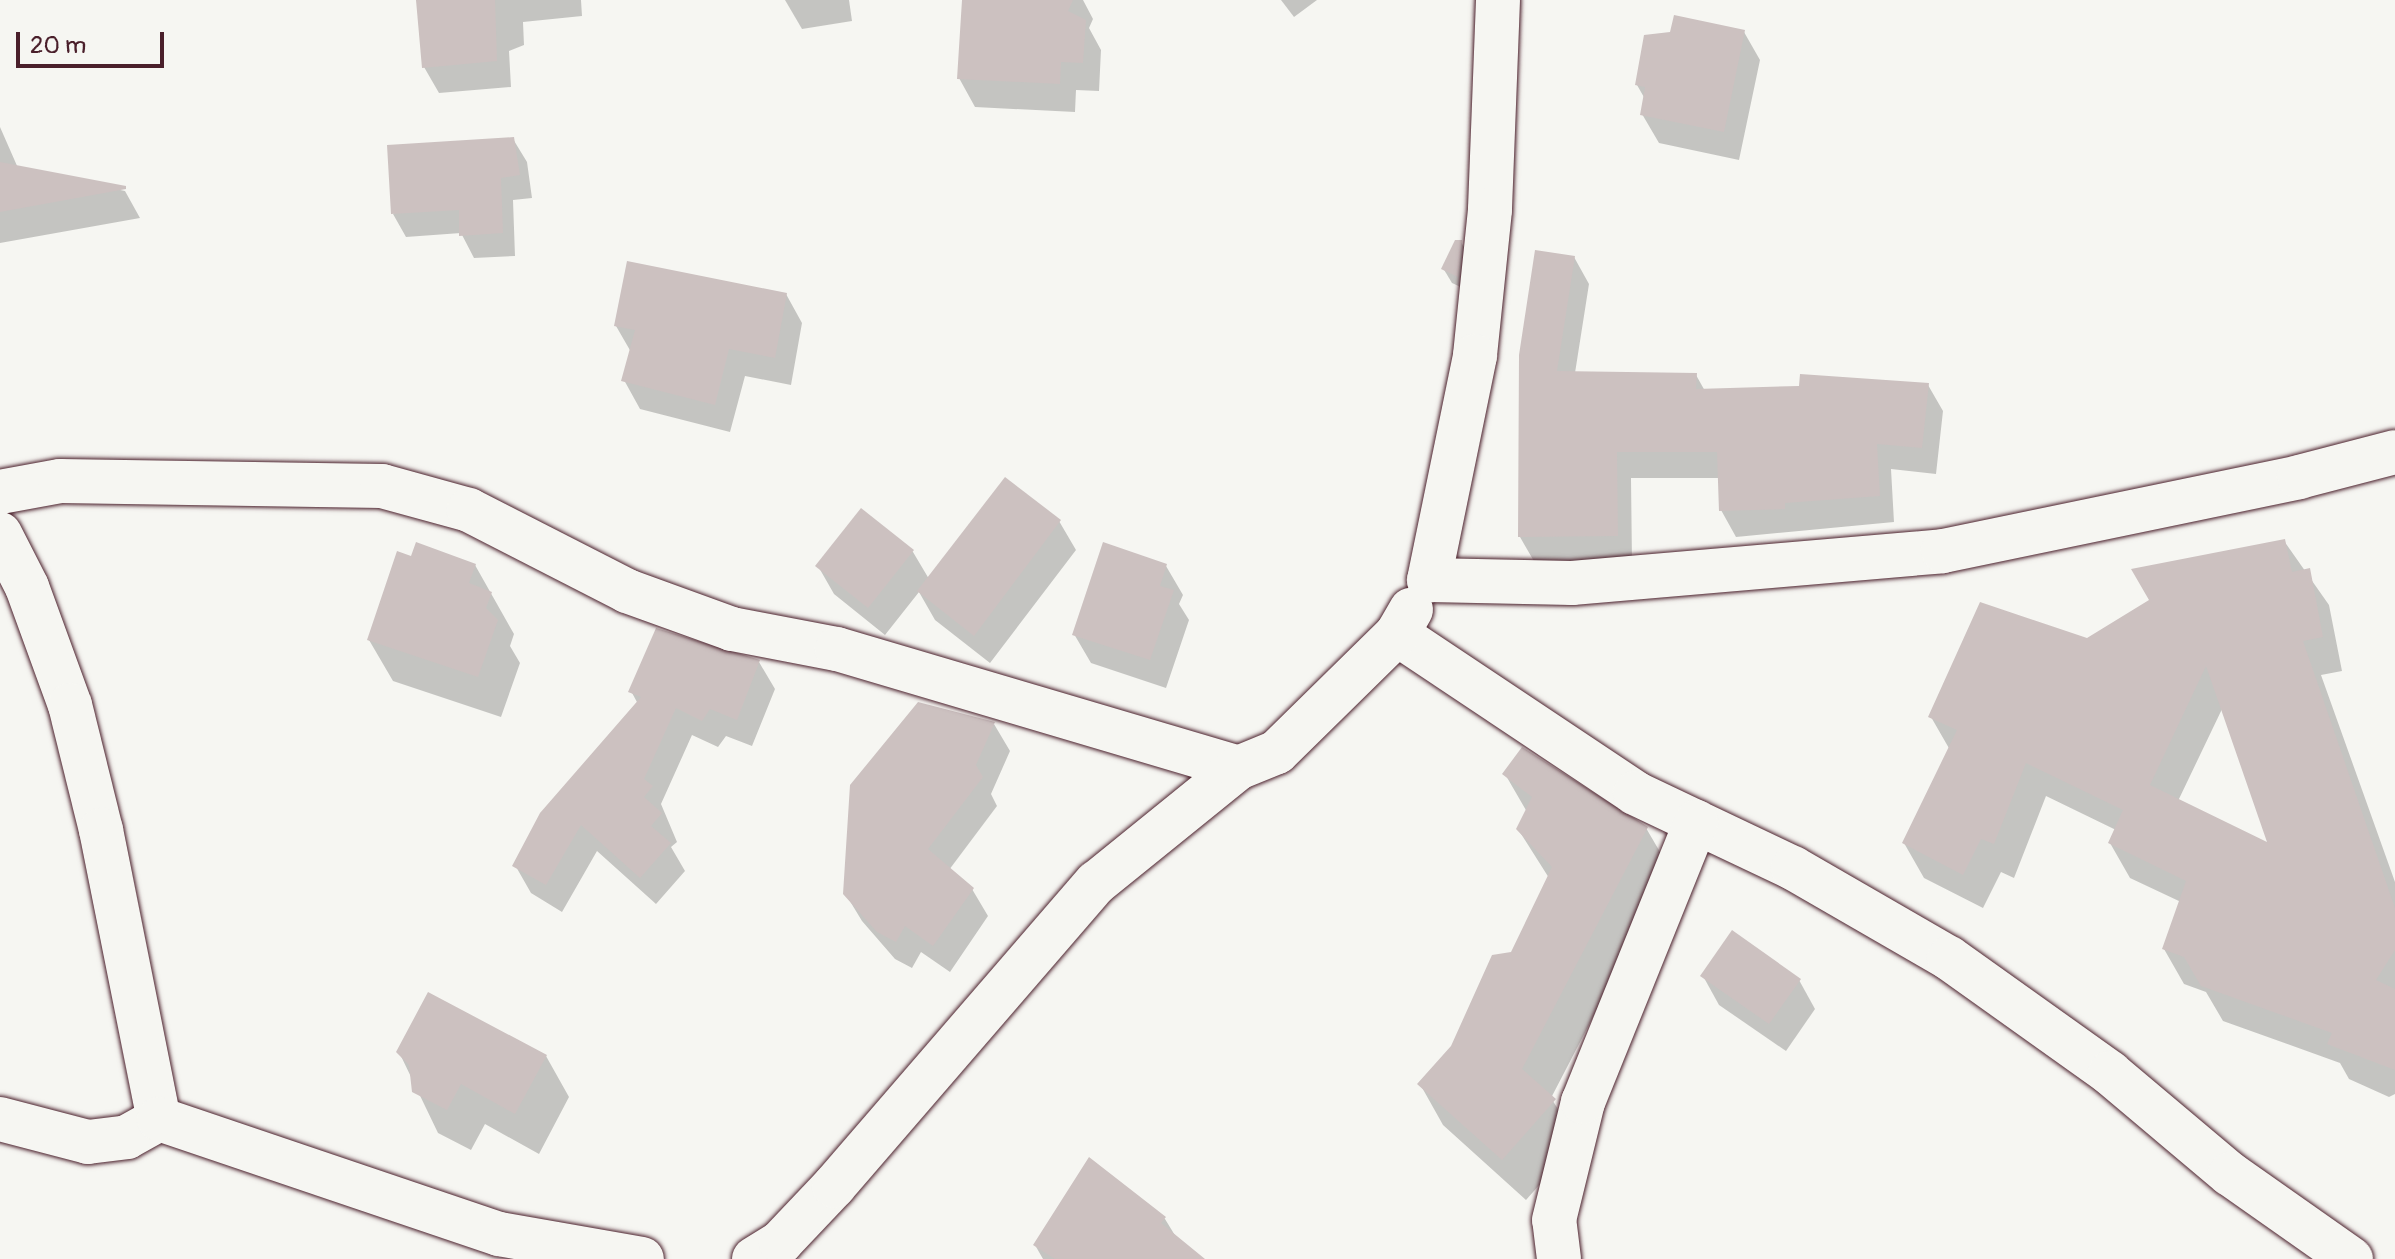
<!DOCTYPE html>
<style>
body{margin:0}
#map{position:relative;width:2395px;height:1259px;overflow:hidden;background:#f6f6f2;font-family:Pangolin,sans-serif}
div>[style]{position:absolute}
.shadow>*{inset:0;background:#0003}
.building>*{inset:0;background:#ccc1c0}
.roads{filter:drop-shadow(0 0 2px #4a1f2b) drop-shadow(0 0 2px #4a1f2b)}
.street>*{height:44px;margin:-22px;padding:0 22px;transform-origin:22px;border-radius:22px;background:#f6f6f2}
span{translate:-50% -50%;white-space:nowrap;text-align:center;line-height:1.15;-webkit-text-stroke:8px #f6f6f2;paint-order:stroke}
.scale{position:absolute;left:16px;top:32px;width:148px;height:36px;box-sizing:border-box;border:4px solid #4a1f2b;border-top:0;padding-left:10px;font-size:24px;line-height:28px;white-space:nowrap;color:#4a1f2b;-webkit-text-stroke:6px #f6f6f2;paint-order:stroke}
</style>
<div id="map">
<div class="shadow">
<i style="clip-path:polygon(418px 0,581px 0,582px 16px,523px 22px,524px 45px,509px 51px,511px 87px,439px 93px,424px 67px)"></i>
<i style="clip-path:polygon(785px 0,849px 0,852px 21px,802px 29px)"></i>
<i style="clip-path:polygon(964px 0,1083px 0,1093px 19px,1089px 28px,1101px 50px,1099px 91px,1076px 90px,1075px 112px,975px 107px,959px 78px)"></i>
<i style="clip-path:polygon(1281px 0,1317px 0,1294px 17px)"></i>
<i style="clip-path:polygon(1744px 32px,1760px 60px,1739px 160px,1659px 143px,1642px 114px,1645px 99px,1637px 85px)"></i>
<i style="clip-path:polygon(0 127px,18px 168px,125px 191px,140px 218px,0 243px)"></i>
<i style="clip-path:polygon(513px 139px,527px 162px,532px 198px,513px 200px,515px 256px,474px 258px,461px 233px,406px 237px,393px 214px)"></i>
<i style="clip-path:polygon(1461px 242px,1469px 256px,1465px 289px,1452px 283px,1443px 268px)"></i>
<i style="clip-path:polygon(1574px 257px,1589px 284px,1575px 373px,1696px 375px,1705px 391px,1928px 385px,1943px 411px,1936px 474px,1891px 469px,1894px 522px,1736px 537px,1721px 510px,1720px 478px,1631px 478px,1632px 562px,1535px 563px,1520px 537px)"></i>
<i style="clip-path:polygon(786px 294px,802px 323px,791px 385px,745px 376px,730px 432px,640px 409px,624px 380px,631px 352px,616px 326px)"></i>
<i style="clip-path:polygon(862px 511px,913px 552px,929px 579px,1059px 521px,1076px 550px,990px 663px,935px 620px,919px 592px,885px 635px,834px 594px,818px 566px)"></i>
<i style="clip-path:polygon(evenodd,2284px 541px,2329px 605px,2342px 671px,2321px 675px,2395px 882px,2395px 1094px,2389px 1097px,2349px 1079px,2340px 1063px,2223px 1021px,2206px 992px,2184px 984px,2164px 949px,2181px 902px,2130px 878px,2110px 843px,2116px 830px,2046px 796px,2014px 878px,2001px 872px,1983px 908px,1924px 878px,1904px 843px,1950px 750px,1931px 717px,2284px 541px,2223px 707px,2270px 846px,2178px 801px,2223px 707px)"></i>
<i style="clip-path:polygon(413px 558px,475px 565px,514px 634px,510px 646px,520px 663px,501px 717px,393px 681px,369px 640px)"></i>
<i style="clip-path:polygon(1166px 566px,1183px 595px,1179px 604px,1189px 620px,1166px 688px,1091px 663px,1074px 634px)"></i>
<i style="clip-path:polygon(759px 662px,775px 689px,752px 746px,726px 736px,718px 747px,692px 735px,661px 804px,677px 842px,671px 847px,685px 871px,656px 904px,597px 851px,562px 912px,531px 893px,515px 865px,638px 704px,631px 691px)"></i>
<i style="clip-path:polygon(994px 724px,1010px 751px,991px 794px,997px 806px,949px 870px,972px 889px,988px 916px,950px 972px,921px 952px,912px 968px,895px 959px,862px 921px,845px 893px)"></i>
<i style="clip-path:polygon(1505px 774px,1646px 828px,1670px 869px,1551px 1098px,1578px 1141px,1526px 1200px,1443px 1125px,1420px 1084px,1453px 1047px,1512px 954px,1549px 878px,1518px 829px,1527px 812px)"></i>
<i style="clip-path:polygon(1703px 976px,1799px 980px,1815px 1009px,1786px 1051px,1719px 1005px)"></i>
<i style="clip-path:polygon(399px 1052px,546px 1056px,569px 1097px,539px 1154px,485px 1124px,471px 1150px,438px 1133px)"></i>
<i style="clip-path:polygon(1089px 1160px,1165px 1219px,1176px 1237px,1202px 1259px,1043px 1259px,1035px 1245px)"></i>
</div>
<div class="building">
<i style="clip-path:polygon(416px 0,495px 0,497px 61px,422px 68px)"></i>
<i style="clip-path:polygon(962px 0,1073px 0,1068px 11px,1086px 20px,1083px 63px,1061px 62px,1060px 84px,957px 79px)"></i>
<i style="clip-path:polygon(1674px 15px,1745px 30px,1724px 132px,1640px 115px,1645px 87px,1635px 85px,1644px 35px,1670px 32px)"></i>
<i style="clip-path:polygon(514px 137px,520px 175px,501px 178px,503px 233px,459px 236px,459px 210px,391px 214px,387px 145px)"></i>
<i style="clip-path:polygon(0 162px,126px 186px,126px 189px,0 212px)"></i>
<i style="clip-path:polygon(1455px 240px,1462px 240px,1458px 277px,1441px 269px)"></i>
<i style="clip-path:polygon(1535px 250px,1575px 256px,1557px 371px,1697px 373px,1696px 389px,1799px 386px,1800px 374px,1929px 383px,1922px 448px,1877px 444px,1880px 496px,1785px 503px,1785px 509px,1719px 511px,1717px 452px,1617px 452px,1618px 536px,1518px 537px,1519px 355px)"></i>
<i style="clip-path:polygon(627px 261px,787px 293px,775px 358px,729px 349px,715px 405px,621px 381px,635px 330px,614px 326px)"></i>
<i style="clip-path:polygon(1005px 477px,1061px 520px,974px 636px,917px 591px)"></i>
<i style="clip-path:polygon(861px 508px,914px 550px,868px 608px,815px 566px)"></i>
<i style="clip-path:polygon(evenodd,2285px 539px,2292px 572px,2310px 568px,2323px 637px,2303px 641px,2395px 908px,2395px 950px,2376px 980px,2395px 989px,2395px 1070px,2327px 1044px,2332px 1033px,2201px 986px,2184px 957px,2162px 949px,2186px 881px,2108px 843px,2123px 810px,2026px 763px,1994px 844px,1981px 839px,1963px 875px,1902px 843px,1957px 730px,1928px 717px,1980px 602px,2087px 638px,2149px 600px,2131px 569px,2285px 539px,2206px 666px,2267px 842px,2150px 785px,2206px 666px)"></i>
<i style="clip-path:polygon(416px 542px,476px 564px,469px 583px,492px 592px,486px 608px,498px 620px,478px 677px,367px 640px,397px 551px,411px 556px)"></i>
<i style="clip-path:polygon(1103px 542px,1167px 564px,1160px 586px,1174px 590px,1150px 660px,1072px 635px)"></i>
<i style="clip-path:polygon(656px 628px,760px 660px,737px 720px,710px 709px,702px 721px,676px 708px,644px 779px,653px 786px,644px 797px,662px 813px,651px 826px,671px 843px,640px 878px,581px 825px,546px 885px,512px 866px,540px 813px,641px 697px,628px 692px)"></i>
<i style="clip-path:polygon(918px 702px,995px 722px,976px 765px,983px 777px,928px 849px,974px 888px,933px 946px,905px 926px,896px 942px,877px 932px,843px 894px,850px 785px)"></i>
<i style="clip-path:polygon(1522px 747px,1648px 827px,1522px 1069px,1556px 1099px,1502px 1160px,1417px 1084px,1451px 1046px,1492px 955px,1511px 952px,1552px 867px,1516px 829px,1532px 797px,1502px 774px)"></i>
<i style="clip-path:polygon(1732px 930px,1801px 979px,1769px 1024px,1700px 976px)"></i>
<i style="clip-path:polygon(428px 992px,547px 1055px,515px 1114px,461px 1084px,447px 1110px,412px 1092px,409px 1065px,396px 1052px)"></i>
<i style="clip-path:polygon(1089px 1157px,1166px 1217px,1161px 1223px,1205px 1259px,1055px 1259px,1033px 1245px)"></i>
</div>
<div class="roads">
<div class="street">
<i style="left:1498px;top:0;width:210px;rotate:92.2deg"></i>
<i style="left:1490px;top:210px;width:147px;rotate:95.9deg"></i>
<i style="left:1475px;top:356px;width:229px;rotate:101.6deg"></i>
<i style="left:1429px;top:580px;width:143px;rotate:1.2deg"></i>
<i style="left:1572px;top:583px;width:372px;rotate:-4.9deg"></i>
<i style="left:1943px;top:551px;width:364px;rotate:-11.7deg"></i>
<i style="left:2299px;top:477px;width:99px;rotate:-14.6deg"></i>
<i style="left:0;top:492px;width:61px;rotate:-10.4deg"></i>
<i style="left:60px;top:481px;width:322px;rotate:0.9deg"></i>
<i style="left:382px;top:486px;width:90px;rotate:15.4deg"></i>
<i style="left:469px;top:510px;width:178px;rotate:27.1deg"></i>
<i style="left:627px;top:591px;width:112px;rotate:19.9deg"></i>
<i style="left:732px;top:629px;width:107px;rotate:10.8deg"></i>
<i style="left:837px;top:649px;width:418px;rotate:16.5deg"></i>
<i style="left:0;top:534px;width:59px;rotate:63deg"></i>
<i style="left:27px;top:587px;width:126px;rotate:70deg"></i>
<i style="left:70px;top:705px;width:129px;rotate:76.1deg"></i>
<i style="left:101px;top:830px;width:295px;rotate:78.7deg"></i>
<i style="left:1397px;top:634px;width:286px;rotate:33.7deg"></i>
<i style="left:1635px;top:793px;width:175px;rotate:25.4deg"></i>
<i style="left:1793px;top:868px;width:180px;rotate:30deg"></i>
<i style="left:1949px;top:958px;width:198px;rotate:35.5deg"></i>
<i style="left:2110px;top:1073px;width:157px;rotate:40.1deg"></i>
<i style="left:2230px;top:1174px;width:148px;rotate:35.1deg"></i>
<i style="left:0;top:1119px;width:91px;rotate:14.6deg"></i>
<i style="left:88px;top:1142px;width:39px;rotate:-7deg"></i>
<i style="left:127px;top:1137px;width:37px;rotate:-29deg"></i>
<i style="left:159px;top:1119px;width:359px;rotate:18.7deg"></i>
<i style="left:499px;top:1234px;width:145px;rotate:9.9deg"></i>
<i style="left:754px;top:1259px;width:32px;rotate:-32deg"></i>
<i style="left:781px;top:1242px;width:77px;rotate:-46.6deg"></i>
<i style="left:834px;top:1186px;width:401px;rotate:-49.2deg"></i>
<i style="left:1096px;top:883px;width:183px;rotate:-39deg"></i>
<i style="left:1238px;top:768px;width:42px;rotate:-22.3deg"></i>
<i style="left:1277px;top:752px;width:168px;rotate:-44.5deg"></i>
<i style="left:1397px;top:634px;width:28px;rotate:-60deg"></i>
<i style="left:1559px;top:1259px;width:39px;rotate:-97deg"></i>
<i style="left:1554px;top:1220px;width:122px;rotate:-76.2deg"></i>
<i style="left:1583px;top:1102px;width:302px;rotate:-68deg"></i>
</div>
</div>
<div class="scale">20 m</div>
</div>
